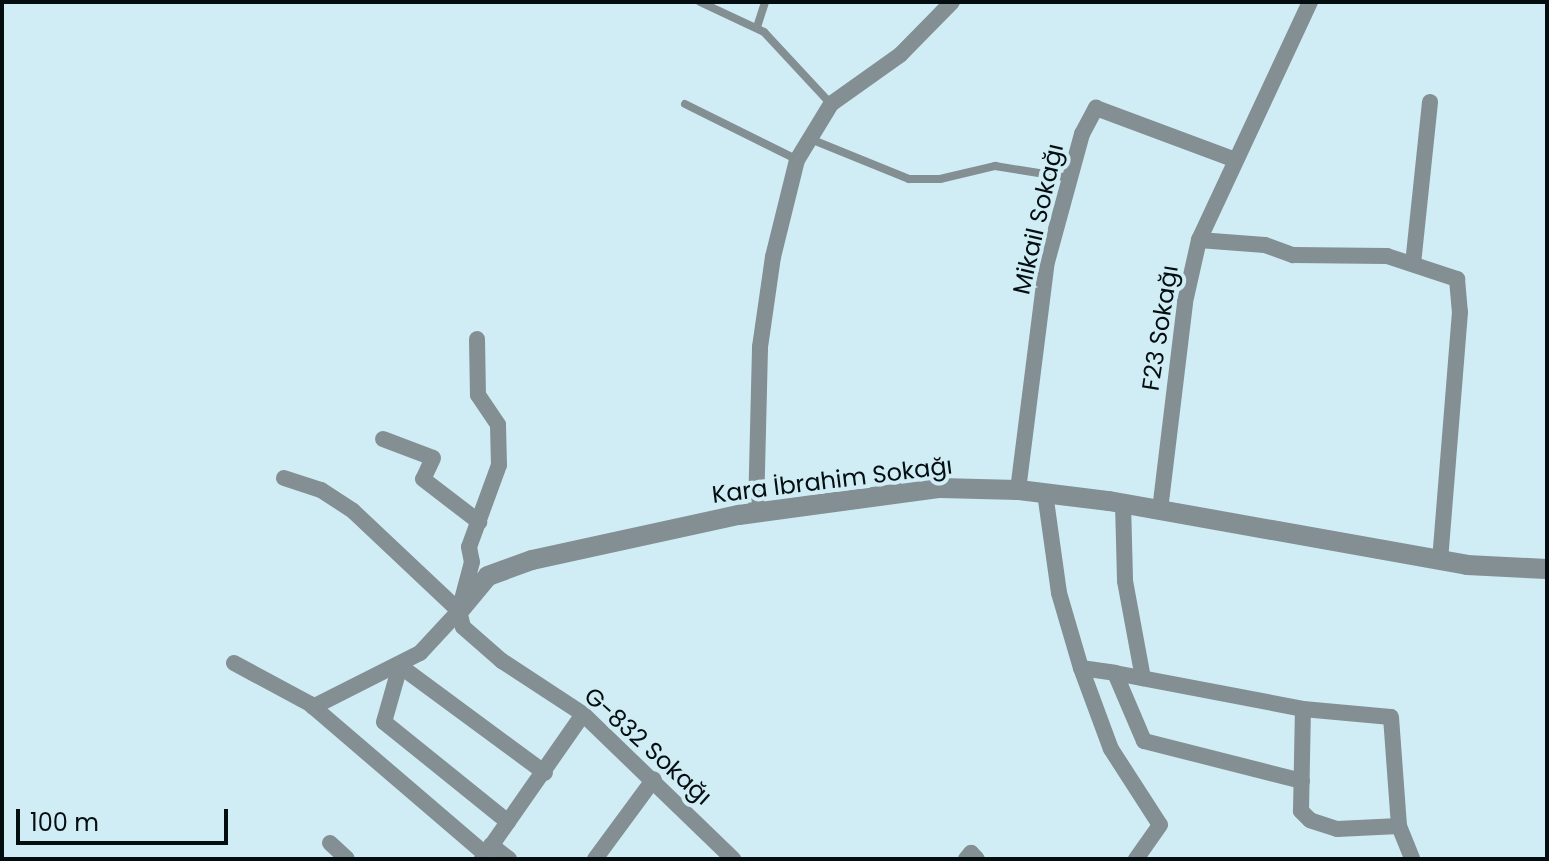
<!DOCTYPE html>
<meta charset="utf-8">
<style>
body{margin:0}
#map{position:relative;width:1549px;height:861px;overflow:hidden;background:#d0edf5;font-family:Poppins,sans-serif}
div>[style]{position:absolute}
.service>*{height:8px;margin:-4px;padding:0 4px;transform-origin:4px;border-radius:4px;background:#838f92}
.minor>*{height:16px;margin:-8px;padding:0 8px;transform-origin:8px;border-radius:8px;background:#838f92}
.tertiary>*{height:20px;margin:-10px;padding:0 10px;transform-origin:10px;border-radius:10px;background:#838f92}
span{translate:-50% -50%;white-space:nowrap;text-align:center;line-height:1.15;-webkit-text-stroke:8px #d0edf5;paint-order:stroke}
.street-label{font-size:24px;color:#040d10}
.frame{position:absolute;inset:0;border:4px solid #040d10;pointer-events:none}
.scale{position:absolute;left:16px;top:809px;width:212px;height:36px;box-sizing:border-box;border:4px solid #040d10;border-top:0;padding-left:10px;font-size:24px;line-height:28px;white-space:nowrap;color:#040d10;-webkit-text-stroke:6px #d0edf5;paint-order:stroke}
</style>
<div id="map">
<div class="service">
<i style="left:700px;top:2px;width:71px;rotate:25.1deg"></i>
<i style="left:764px;top:32px;width:98px;rotate:47.1deg"></i>
<i style="left:757px;top:27px;width:26px;rotate:-72deg"></i>
<i style="left:685px;top:104px;width:124px;rotate:26.4deg"></i>
<i style="left:808px;top:138px;width:109px;rotate:22.1deg"></i>
<i style="left:909px;top:179px;width:31px"></i>
<i style="left:940px;top:179px;width:57px;rotate:-13.3deg"></i>
<i style="left:995px;top:166px;width:76px;rotate:9.1deg"></i>
</div>
<div class="minor">
<i style="left:1199px;top:240px;width:66px;rotate:4.3deg"></i>
<i style="left:1265px;top:245px;width:30px;rotate:20deg"></i>
<i style="left:1293px;top:255px;width:94px;rotate:0.6deg"></i>
<i style="left:1387px;top:256px;width:74px;rotate:18.2deg"></i>
<i style="left:1457px;top:279px;width:33px;rotate:85deg"></i>
<i style="left:1460px;top:312px;width:247px;rotate:94.6deg"></i>
<i style="left:1413px;top:264px;width:163px;rotate:-84deg"></i>
<i style="left:477px;top:339px;width:56px;rotate:89deg"></i>
<i style="left:478px;top:395px;width:36px;rotate:56deg"></i>
<i style="left:498px;top:425px;width:40px;rotate:88.6deg"></i>
<i style="left:499px;top:465px;width:87px;rotate:110.1deg"></i>
<i style="left:469px;top:547px;width:15px;rotate:79deg"></i>
<i style="left:472px;top:562px;width:51px;rotate:104.9deg"></i>
<i style="left:459px;top:611px;width:16px;rotate:76deg"></i>
<i style="left:463px;top:627px;width:52px;rotate:41.1deg"></i>
<i style="left:502px;top:661px;width:97px;rotate:33.2deg"></i>
<i style="left:583px;top:714px;width:209px;rotate:44deg"></i>
<i style="left:383px;top:439px;width:53px;rotate:20.8deg"></i>
<i style="left:433px;top:458px;width:23px;rotate:115deg"></i>
<i style="left:423px;top:479px;width:71px;rotate:37.5deg"></i>
<i style="left:284px;top:478px;width:39px;rotate:18deg"></i>
<i style="left:321px;top:490px;width:38px;rotate:33deg"></i>
<i style="left:353px;top:511px;width:146px;rotate:43.3deg"></i>
<i style="left:1018px;top:490px;width:230px;rotate:-82.8deg"></i>
<i style="left:1047px;top:262px;width:133px;rotate:-74.7deg"></i>
<i style="left:1082px;top:134px;width:30px;rotate:-62deg"></i>
<i style="left:1096px;top:108px;width:146px;rotate:20.4deg"></i>
<i style="left:1045px;top:493px;width:101px;rotate:82deg"></i>
<i style="left:1059px;top:593px;width:78px;rotate:73.7deg"></i>
<i style="left:1081px;top:668px;width:86px;rotate:69.7deg"></i>
<i style="left:1111px;top:749px;width:90px;rotate:57.2deg"></i>
<i style="left:1160px;top:825px;width:42px;rotate:125.2deg"></i>
<i style="left:1123px;top:503px;width:78px;rotate:88.5deg"></i>
<i style="left:1125px;top:581px;width:99px;rotate:79.5deg"></i>
<i style="left:1160px;top:510px;width:209px;rotate:-83.1deg"></i>
<i style="left:1185px;top:302px;width:64px;rotate:-77.3deg"></i>
<i style="left:1199px;top:240px;width:263px;rotate:-65deg"></i>
<i style="left:756px;top:512px;width:165px;rotate:-88.6deg"></i>
<i style="left:760px;top:347px;width:91px;rotate:-81.8deg"></i>
<i style="left:773px;top:257px;width:100px;rotate:-76.1deg"></i>
<i style="left:797px;top:160px;width:66px;rotate:-58.7deg"></i>
<i style="left:831px;top:104px;width:85px;rotate:-35.4deg"></i>
<i style="left:900px;top:55px;width:74px;rotate:-45.5deg"></i>
<i style="left:234px;top:663px;width:86px;rotate:28.3deg"></i>
<i style="left:310px;top:704px;width:230px;rotate:40.6deg"></i>
<i style="left:1081px;top:668px;width:34px;rotate:8deg"></i>
<i style="left:1115px;top:673px;width:74px;rotate:66.9deg"></i>
<i style="left:1144px;top:741px;width:163px;rotate:14.2deg"></i>
<i style="left:1115px;top:673px;width:191px;rotate:10.8deg"></i>
<i style="left:313px;top:707px;width:120px;rotate:-26.8deg"></i>
<i style="left:420px;top:653px;width:57px;rotate:-47.1deg"></i>
<i style="left:508px;top:822px;width:159px;rotate:-141.1deg"></i>
<i style="left:384px;top:722px;width:58px;rotate:-74.1deg"></i>
<i style="left:400px;top:666px;width:180px;rotate:36.4deg"></i>
<i style="left:1399px;top:826px;width:62px;rotate:177.2deg"></i>
<i style="left:1337px;top:829px;width:28px;rotate:-162deg"></i>
<i style="left:1310px;top:820px;width:13px;rotate:-135deg"></i>
<i style="left:1301px;top:811px;width:102px;rotate:-88.9deg"></i>
<i style="left:1303px;top:709px;width:88px;rotate:5.2deg"></i>
<i style="left:1391px;top:717px;width:109px;rotate:85.8deg"></i>
<i style="left:1399px;top:826px;width:35px;rotate:68deg"></i>
<i style="left:330px;top:843px;width:23px;rotate:43deg"></i>
<i style="left:491px;top:845px;width:23px;rotate:38deg"></i>
<i style="left:482px;top:859px;width:177px;rotate:-55.1deg"></i>
<i style="left:595px;top:859px;width:99px;rotate:-53.6deg"></i>
<i style="left:966px;top:859px;width:8px;rotate:-50deg"></i>
<i style="left:971px;top:853px;width:8px;rotate:45deg"></i>
</div>
<div class="tertiary">
<i style="left:459px;top:611px;width:45px;rotate:-50.4deg"></i>
<i style="left:488px;top:576px;width:47px;rotate:-20deg"></i>
<i style="left:532px;top:560px;width:212px;rotate:-12.3deg"></i>
<i style="left:739px;top:515px;width:203px;rotate:-7.7deg"></i>
<i style="left:940px;top:488px;width:79px;rotate:1.5deg"></i>
<i style="left:1019px;top:490px;width:91px;rotate:7deg"></i>
<i style="left:1109px;top:501px;width:364px;rotate:10.1deg"></i>
<i style="left:1467px;top:565px;width:80px;rotate:2.9deg"></i>
</div>
<div class="street-label">
<span style="left:1038px;top:219px;rotate:-77deg">Mikail Sokağı</span>
<span style="left:1160px;top:328px;rotate:-81deg">F23 Sokağı</span>
<span style="left:832px;top:480px;rotate:-7deg">Kara İbrahim Sokağı</span>
<span style="left:648px;top:746px;rotate:42deg">G-832 Sokağı</span>
</div>
<div class="frame"></div>
<div class="scale">100 m</div>
</div>
